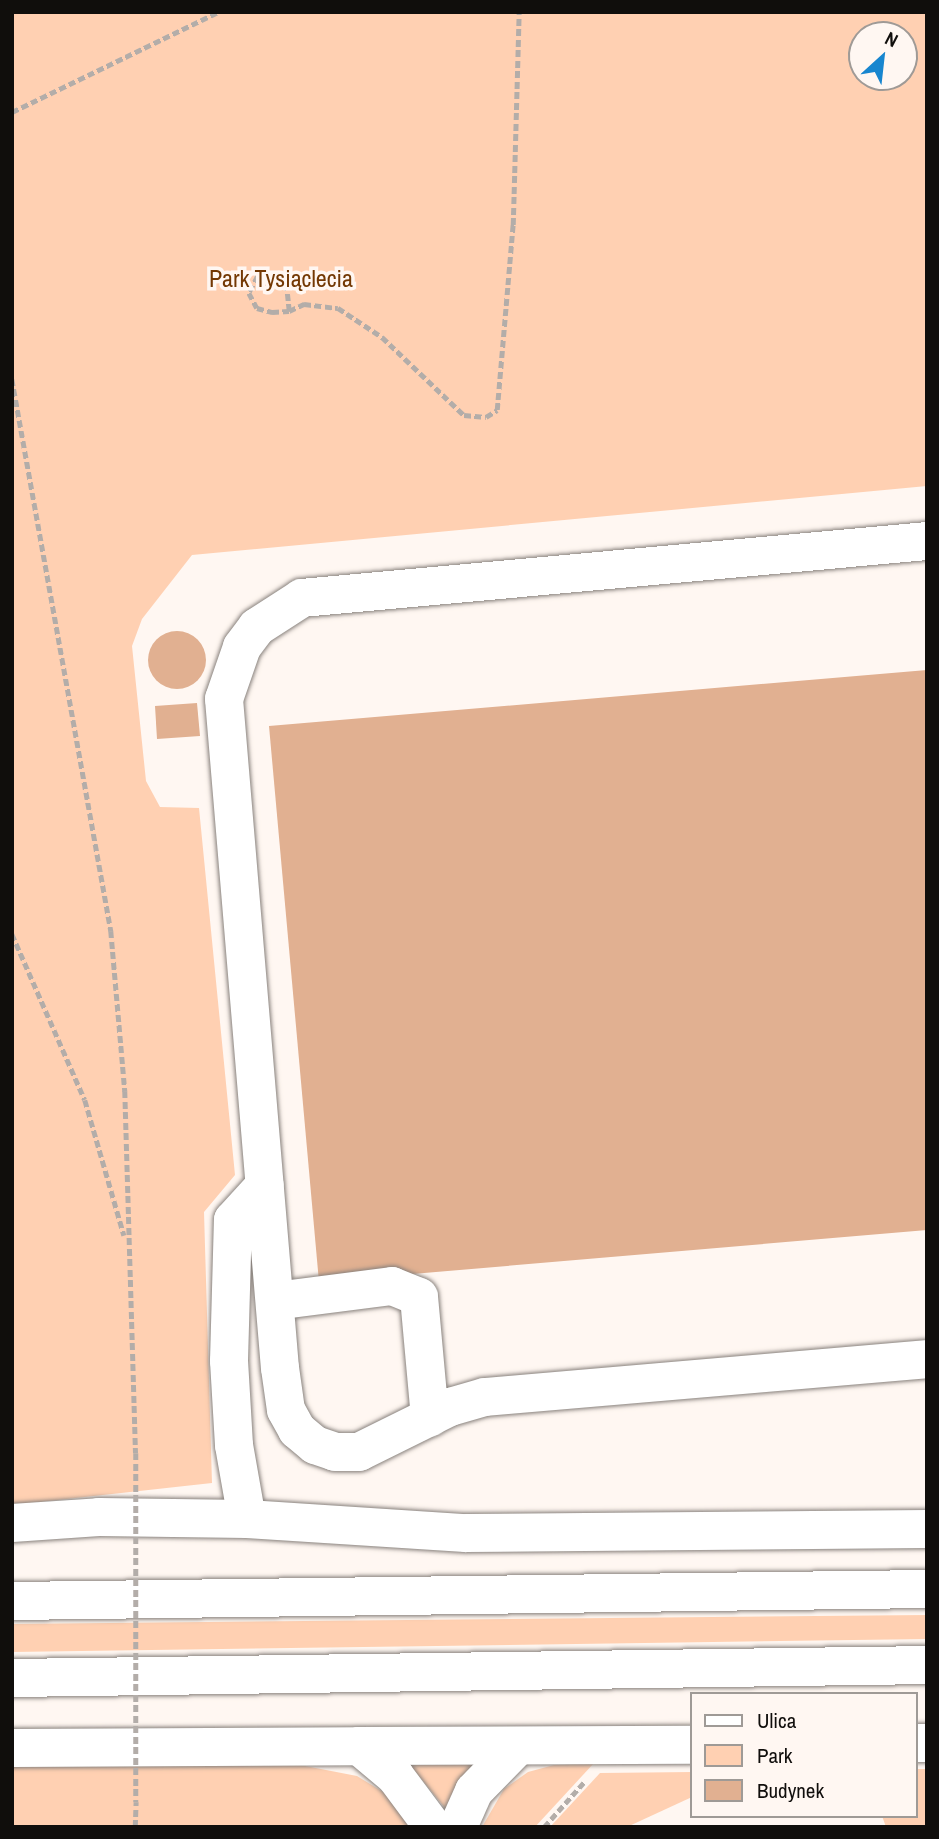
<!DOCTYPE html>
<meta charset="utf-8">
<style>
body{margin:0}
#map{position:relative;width:939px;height:1839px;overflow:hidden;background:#fff7f2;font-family:"Archivo Narrow",sans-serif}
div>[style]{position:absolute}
.green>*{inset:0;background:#ffd0b2}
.building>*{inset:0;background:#e1b091}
.round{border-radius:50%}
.path>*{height:4.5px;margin-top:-2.25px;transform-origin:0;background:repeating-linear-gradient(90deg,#b3ada9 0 7px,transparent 0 10.5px)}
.roads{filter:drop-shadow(0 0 2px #89827d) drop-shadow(0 0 2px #89827d)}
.minor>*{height:38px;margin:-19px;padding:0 19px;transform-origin:19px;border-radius:19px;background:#fff}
.major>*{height:38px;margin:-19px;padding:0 19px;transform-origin:19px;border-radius:19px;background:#fff}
.highway>*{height:38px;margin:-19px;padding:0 19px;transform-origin:19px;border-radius:19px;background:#fff}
.path-bridge>*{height:4.5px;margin-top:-2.25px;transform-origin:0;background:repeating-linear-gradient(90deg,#b3ada9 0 7px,transparent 0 10.5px)}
span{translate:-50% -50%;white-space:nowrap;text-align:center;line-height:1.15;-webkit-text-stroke:7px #fff7f2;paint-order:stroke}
.park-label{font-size:24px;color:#733803}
.frame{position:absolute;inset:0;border:14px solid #100e0c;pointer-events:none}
.legend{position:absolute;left:690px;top:1692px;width:228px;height:126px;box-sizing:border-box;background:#fff7f2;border:2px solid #9f9a96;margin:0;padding:9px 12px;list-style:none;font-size:21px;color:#100e0c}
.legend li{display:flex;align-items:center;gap:14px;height:35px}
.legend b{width:35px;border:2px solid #9f9a96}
.north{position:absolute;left:848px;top:21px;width:70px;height:70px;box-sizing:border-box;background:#fff7f2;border:2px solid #9f9a96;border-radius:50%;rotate:27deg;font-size:19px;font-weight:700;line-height:28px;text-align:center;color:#100e0c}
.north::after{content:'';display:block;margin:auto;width:24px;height:32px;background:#1886cf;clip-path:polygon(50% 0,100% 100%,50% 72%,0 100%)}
</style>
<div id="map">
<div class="green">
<i style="clip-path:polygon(evenodd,12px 12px,927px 12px,927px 486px,192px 555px,142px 619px,132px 646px,146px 781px,160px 807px,199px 808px,235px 1175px,204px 1212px,212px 1483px,12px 1505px,12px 12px,862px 35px,904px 35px,904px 77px,862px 77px,862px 35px)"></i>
<i style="clip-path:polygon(927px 1615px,927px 1639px,12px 1652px,12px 1624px)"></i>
<i style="clip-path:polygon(594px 1763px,535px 1827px,482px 1827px,504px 1789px,528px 1772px,554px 1765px)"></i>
<i style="clip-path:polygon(295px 1764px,357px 1776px,388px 1795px,417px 1827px,12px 1827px,12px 1766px)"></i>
<i style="clip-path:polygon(410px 1765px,471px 1764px,476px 1765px,449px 1813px)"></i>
<i style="clip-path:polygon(916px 1769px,927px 1769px,927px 1827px,886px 1827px,882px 1816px,916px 1816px)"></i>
<i style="clip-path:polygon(692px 1772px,692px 1797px,627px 1827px,550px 1827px,600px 1773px)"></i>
</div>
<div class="building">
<i class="round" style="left:148px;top:631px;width:58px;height:58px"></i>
<i style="clip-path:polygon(927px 670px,927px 1230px,319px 1282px,269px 726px)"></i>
<i style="clip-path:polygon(197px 703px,200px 736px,157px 739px,155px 706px)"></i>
</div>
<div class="path">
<i style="left:12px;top:112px;width:229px;rotate:-25.9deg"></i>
<i style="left:289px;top:311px;width:29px;rotate:-96deg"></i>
<i style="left:286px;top:282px;width:13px;rotate:-141deg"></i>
<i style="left:276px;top:274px;width:18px;rotate:174deg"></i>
<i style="left:258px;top:276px;width:19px;rotate:118deg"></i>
<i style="left:249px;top:293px;width:17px;rotate:62deg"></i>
<i style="left:257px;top:308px;width:16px;rotate:15deg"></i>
<i style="left:272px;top:312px;width:17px;rotate:-3deg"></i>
<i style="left:289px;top:311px;width:17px;rotate:-25deg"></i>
<i style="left:304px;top:304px;width:34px;rotate:7deg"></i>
<i style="left:338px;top:308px;width:53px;rotate:33.4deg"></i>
<i style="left:382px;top:337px;width:113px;rotate:43.6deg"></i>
<i style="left:464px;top:415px;width:22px;rotate:5deg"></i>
<i style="left:486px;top:417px;width:13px;rotate:-32deg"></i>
<i style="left:497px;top:410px;width:186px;rotate:-85.1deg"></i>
<i style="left:513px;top:225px;width:213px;rotate:-88.4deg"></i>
<i style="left:12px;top:379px;width:561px;rotate:79.83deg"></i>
<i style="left:111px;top:931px;width:161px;rotate:85deg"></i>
<i style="left:125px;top:1091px;width:362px;rotate:88.3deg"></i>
<i style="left:12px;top:934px;width:181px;rotate:66.3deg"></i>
<i style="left:85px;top:1100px;width:141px;rotate:73.9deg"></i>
<i style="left:135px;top:1827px;width:25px;rotate:-88deg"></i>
<i style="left:544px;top:1827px;width:62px;rotate:-48.3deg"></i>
</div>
<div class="roads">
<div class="minor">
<i style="left:927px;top:541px;width:628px;rotate:174.79deg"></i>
<i style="left:302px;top:598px;width:54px;rotate:147.2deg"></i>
<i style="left:257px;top:627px;width:25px;rotate:127deg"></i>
<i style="left:242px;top:647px;width:55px;rotate:109.1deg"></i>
<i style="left:224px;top:699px;width:671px;rotate:85.22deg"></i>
<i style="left:280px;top:1368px;width:42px;rotate:81.9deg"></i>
<i style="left:286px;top:1410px;width:23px;rotate:61deg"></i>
<i style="left:297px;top:1430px;width:23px;rotate:40deg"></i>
<i style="left:315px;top:1445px;width:21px;rotate:19deg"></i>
<i style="left:335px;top:1452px;width:24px"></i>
<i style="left:359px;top:1452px;width:102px;rotate:-26.3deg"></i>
<i style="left:450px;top:1407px;width:36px;rotate:-16deg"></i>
<i style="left:485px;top:1397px;width:444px;rotate:-4.9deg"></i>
<i style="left:275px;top:1301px;width:118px;rotate:-7.3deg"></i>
<i style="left:392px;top:1286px;width:29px;rotate:22deg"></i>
<i style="left:419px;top:1297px;width:121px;rotate:84.8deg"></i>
<i style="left:247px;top:1519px;width:75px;rotate:-100deg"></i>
<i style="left:234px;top:1445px;width:84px;rotate:-93.4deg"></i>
<i style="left:229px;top:1361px;width:141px;rotate:-88.4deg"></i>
<i style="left:233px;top:1220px;width:47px;rotate:-47.6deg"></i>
<i style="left:359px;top:1746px;width:47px;rotate:39.8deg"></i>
<i style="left:395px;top:1776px;width:64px;rotate:53.3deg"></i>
<i style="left:458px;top:1827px;width:39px;rotate:-66deg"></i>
<i style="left:474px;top:1791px;width:62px;rotate:-45.7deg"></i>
</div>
<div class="major">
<i style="left:247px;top:1519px;width:219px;rotate:3.7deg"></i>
<i style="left:466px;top:1533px;width:461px;rotate:-0.5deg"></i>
<i style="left:916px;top:1743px;width:11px"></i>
<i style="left:359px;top:1746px;width:333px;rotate:-0.2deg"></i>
</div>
<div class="highway">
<i style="left:12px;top:1523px;width:87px;rotate:-3.9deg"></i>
<i style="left:99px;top:1517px;width:148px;rotate:0.8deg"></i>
<i style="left:12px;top:1601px;width:915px;rotate:-0.75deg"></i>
<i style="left:12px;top:1678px;width:915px;rotate:-0.81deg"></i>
<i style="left:12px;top:1748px;width:347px;rotate:-0.3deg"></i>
</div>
</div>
<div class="path-bridge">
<i style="left:136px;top:1453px;width:349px;rotate:90deg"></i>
</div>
<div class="park-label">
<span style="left:281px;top:279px">Park Tysiąclecia</span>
</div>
<div class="frame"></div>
<ul class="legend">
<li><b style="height:9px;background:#fff"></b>Ulica</li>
<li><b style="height:19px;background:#ffd0b2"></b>Park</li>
<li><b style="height:19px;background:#e1b091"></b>Budynek</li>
</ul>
<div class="north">N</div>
</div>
